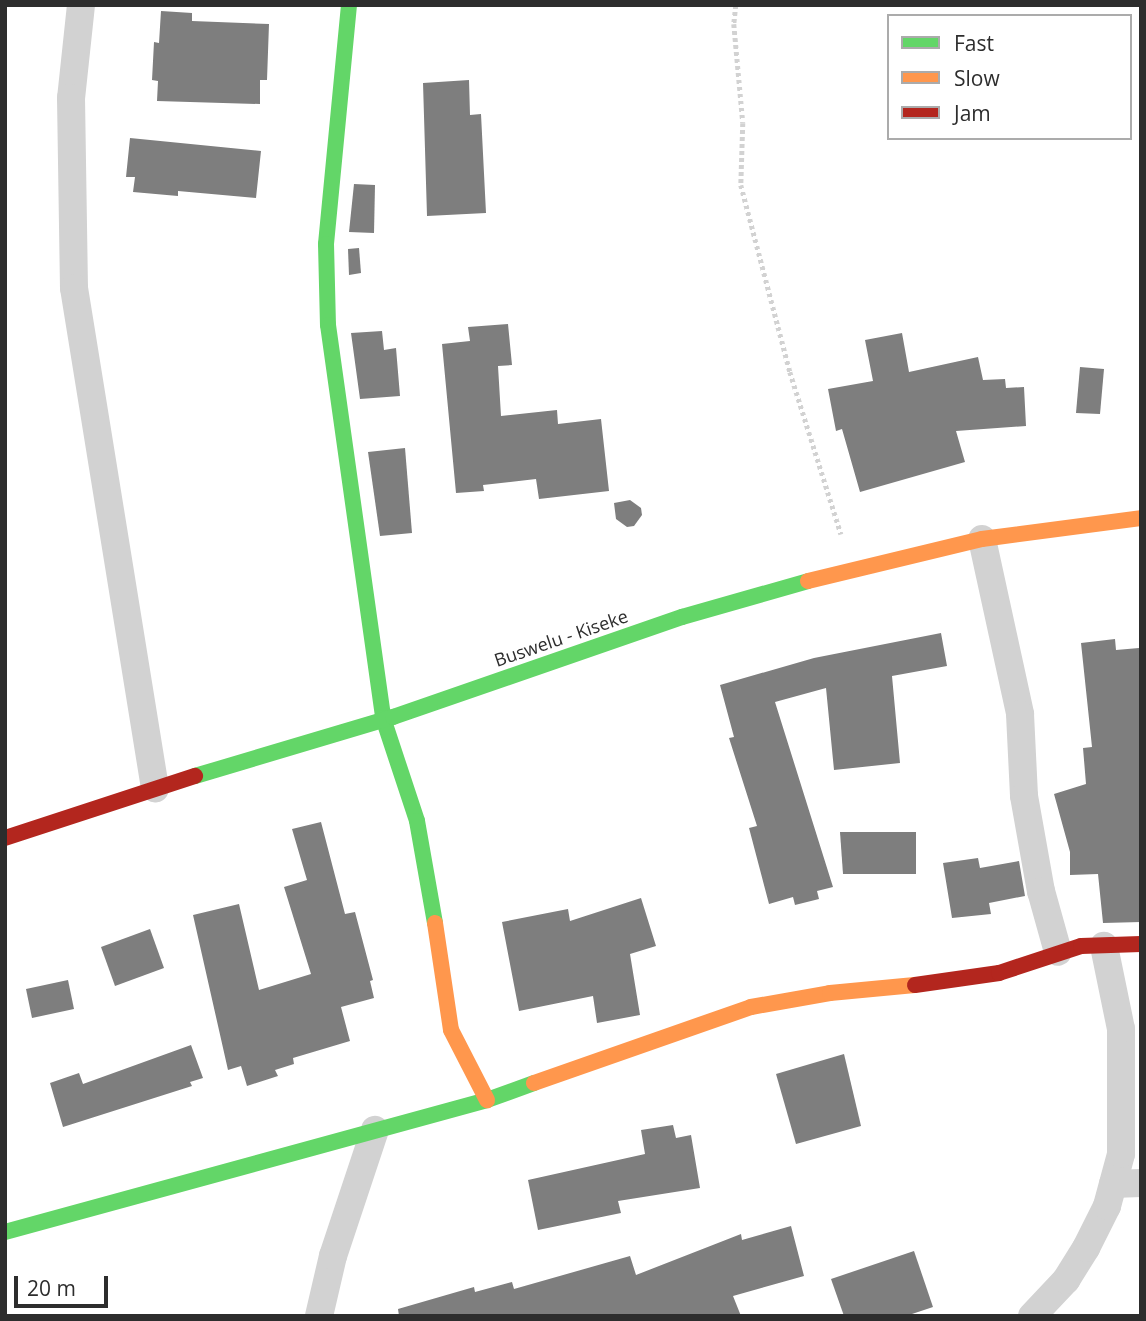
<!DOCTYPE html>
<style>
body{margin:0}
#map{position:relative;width:1146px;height:1321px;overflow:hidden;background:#fff;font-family:"Open Sans",sans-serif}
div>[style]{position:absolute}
.building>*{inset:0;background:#7e7e7e}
.path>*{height:4.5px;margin-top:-2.25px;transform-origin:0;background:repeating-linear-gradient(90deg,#d2d2d2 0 3.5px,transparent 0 7px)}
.street>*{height:28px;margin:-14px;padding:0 14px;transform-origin:14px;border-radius:14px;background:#d2d2d2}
.fast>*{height:16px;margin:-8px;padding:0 8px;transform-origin:8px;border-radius:8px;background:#63d668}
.slow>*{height:16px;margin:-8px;padding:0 8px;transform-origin:8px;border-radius:8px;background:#ff974d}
.jam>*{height:16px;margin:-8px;padding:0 8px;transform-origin:8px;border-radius:8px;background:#b3261e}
span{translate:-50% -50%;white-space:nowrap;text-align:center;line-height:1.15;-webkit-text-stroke:7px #fff;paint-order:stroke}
.street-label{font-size:18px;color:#2d2d2d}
.frame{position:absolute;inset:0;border:7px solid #2d2d2d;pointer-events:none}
.legend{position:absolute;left:887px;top:14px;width:245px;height:126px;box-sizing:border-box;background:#fff;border:2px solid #ababab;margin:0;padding:9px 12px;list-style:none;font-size:21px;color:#2d2d2d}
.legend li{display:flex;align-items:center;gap:14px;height:35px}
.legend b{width:35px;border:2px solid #ababab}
.scale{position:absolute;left:14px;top:1276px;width:94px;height:32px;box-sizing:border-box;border:4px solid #2d2d2d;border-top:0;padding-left:9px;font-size:21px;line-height:24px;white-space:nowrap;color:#2d2d2d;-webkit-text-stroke:5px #fff;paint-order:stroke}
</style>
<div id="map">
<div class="building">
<i style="clip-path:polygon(161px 11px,192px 13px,192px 21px,269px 24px,267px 80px,260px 80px,260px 104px,157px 101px,158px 81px,152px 80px,154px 42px,159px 43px)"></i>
<i style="clip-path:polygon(469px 80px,470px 115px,481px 114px,486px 213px,427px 216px,423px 83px)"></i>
<i style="clip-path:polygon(130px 138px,261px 151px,256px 198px,178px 191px,178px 196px,133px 192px,135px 177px,126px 177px)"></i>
<i style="clip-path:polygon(354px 184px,375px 185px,374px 233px,349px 232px)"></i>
<i style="clip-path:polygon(359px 248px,361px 273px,349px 275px,348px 249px)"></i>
<i style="clip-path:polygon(508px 324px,512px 365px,498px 366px,501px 416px,557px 410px,558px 424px,601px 419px,609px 491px,539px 499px,536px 479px,483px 485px,484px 491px,456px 493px,442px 344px,470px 341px,468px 327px)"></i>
<i style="clip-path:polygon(382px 331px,384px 350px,396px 348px,400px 396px,360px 399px,351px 333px)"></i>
<i style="clip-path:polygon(902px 333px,909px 372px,978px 357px,983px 380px,1005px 379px,1006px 388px,1024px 387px,1026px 426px,956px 431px,965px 462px,860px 492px,842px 429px,836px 431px,828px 389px,873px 381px,865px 340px)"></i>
<i style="clip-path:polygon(1080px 367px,1104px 369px,1100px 414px,1076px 413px)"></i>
<i style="clip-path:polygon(405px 448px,412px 533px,380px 536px,368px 452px)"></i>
<i style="clip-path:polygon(630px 500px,641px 508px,642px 515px,634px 526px,627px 527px,616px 519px,614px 503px)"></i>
<i style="clip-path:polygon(941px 633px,947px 666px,892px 676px,900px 763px,834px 770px,826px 688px,775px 702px,833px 887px,817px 891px,819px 899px,795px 905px,793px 897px,769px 904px,749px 828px,757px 826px,729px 738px,734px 737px,720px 685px,814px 658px)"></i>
<i style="clip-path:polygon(1115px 639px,1116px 650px,1139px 648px,1141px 670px,1141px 922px,1103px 923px,1098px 874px,1070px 875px,1070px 852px,1054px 794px,1086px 784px,1083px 748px,1092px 747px,1081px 643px)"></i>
<i style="clip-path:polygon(321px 822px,345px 914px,355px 912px,373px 980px,370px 981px,374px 998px,341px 1007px,350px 1041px,293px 1058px,294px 1064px,275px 1070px,278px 1076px,247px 1086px,241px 1066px,228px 1070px,193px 915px,239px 904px,259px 990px,311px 974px,284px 887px,307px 880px,292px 829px)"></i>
<i style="clip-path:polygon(840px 832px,916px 832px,916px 874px,843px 874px)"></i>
<i style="clip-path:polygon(978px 858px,980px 868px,1019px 861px,1025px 896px,989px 903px,991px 914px,952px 918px,943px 863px)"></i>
<i style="clip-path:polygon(641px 898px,656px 946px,630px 954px,640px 1015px,597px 1023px,593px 996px,519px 1011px,502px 922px,568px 909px,570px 921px)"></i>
<i style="clip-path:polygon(150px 929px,164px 968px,115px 986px,101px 947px)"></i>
<i style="clip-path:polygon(68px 980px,74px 1009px,32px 1018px,26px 989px)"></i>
<i style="clip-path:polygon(191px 1045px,203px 1078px,190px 1082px,192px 1086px,63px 1127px,50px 1083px,79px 1073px,83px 1084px)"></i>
<i style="clip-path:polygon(844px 1054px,861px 1126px,796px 1144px,776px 1074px)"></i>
<i style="clip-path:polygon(673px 1125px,676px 1138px,691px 1135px,700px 1188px,618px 1201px,621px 1213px,538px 1230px,528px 1180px,645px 1154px,641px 1130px)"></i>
<i style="clip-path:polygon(791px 1226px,804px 1276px,733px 1296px,741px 1316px,399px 1316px,398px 1309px,474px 1287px,475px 1292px,512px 1282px,514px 1289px,630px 1256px,636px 1275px,741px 1234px,742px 1240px)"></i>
<i style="clip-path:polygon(914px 1251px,933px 1307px,906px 1316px,844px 1316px,831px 1279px)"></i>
</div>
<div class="path">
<i style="left:736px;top:5px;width:19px;rotate:96deg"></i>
<i style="left:734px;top:24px;width:99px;rotate:84.8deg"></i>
<i style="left:743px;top:123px;width:62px;rotate:91.8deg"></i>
<i style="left:741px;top:185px;width:193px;rotate:75.3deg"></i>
<i style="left:790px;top:372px;width:170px;rotate:72.5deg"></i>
</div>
<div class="street">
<i style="left:81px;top:5px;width:94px;rotate:96.1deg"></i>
<i style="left:71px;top:98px;width:190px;rotate:89.1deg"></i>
<i style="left:74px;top:288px;width:507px;rotate:80.8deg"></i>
<i style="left:982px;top:539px;width:179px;rotate:77.7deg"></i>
<i style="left:1020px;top:714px;width:82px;rotate:87.2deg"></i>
<i style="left:1024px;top:796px;width:97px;rotate:79.9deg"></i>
<i style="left:1041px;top:891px;width:63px;rotate:74.4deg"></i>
<i style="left:1113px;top:1184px;width:28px;rotate:-2deg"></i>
<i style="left:319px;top:1316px;width:62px;rotate:-76.9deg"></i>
<i style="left:333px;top:1256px;width:133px;rotate:-71.6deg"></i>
<i style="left:1032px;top:1316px;width:50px;rotate:-46.6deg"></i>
<i style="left:1066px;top:1280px;width:38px;rotate:-58deg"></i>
<i style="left:1086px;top:1248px;width:47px;rotate:-63.4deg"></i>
<i style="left:1107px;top:1206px;width:54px;rotate:-74.9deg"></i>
<i style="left:1121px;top:1154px;width:125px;rotate:-90deg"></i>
<i style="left:1121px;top:1029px;width:85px;rotate:-101.6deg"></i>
</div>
<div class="fast">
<i style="left:349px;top:5px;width:240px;rotate:95.5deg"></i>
<i style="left:326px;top:244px;width:81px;rotate:88.6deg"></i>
<i style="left:328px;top:325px;width:397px;rotate:82deg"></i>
<i style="left:383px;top:718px;width:108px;rotate:71.7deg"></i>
<i style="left:417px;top:821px;width:104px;rotate:80deg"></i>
<i style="left:195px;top:776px;width:207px;rotate:-16.6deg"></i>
<i style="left:393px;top:717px;width:306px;rotate:-19.1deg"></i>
<i style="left:682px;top:617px;width:131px;rotate:-15.9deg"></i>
<i style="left:5px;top:1232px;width:500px;rotate:-15.3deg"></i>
<i style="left:487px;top:1100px;width:50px;rotate:-19.9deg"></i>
</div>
<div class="slow">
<i style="left:808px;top:581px;width:179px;rotate:-13.6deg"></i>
<i style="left:982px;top:539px;width:160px;rotate:-7.5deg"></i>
<i style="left:435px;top:923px;width:108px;rotate:81.5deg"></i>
<i style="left:451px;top:1030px;width:79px;rotate:62.8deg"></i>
<i style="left:534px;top:1083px;width:230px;rotate:-19.3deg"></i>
<i style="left:751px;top:1007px;width:80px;rotate:-10deg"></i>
<i style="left:830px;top:993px;width:85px;rotate:-5.4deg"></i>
</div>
<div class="jam">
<i style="left:5px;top:838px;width:200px;rotate:-18.1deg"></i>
<i style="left:915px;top:985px;width:85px;rotate:-8.1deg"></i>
<i style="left:999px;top:973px;width:86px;rotate:-18.2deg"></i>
<i style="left:1081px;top:946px;width:60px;rotate:-1.9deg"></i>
</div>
<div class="street-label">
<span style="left:561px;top:638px;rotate:-19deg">Buswelu - Kiseke</span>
</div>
<div class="frame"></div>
<ul class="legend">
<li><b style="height:9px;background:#63d668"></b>Fast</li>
<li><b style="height:9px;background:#ff974d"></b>Slow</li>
<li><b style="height:9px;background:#b3261e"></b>Jam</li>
</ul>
<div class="scale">20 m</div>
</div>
